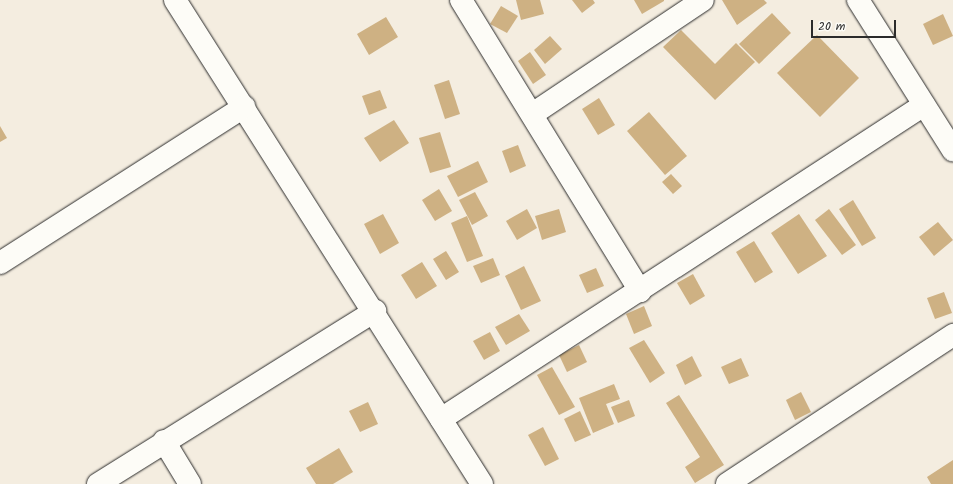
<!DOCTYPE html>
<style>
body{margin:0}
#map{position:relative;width:953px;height:484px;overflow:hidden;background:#f4ede0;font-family:Kalam,sans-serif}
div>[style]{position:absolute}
.building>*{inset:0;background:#ceb183}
.roads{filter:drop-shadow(0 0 1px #2b2b2b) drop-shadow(0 0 1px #2b2b2b)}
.street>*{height:22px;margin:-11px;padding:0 11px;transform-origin:11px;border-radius:11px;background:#fdfcf7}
span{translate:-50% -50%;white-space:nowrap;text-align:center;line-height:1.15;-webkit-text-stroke:3.5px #fdfcf7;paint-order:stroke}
.scale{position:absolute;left:811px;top:20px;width:85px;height:18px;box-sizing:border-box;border:2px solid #2b2b2b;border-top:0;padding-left:5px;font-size:12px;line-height:14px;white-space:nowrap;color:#2b2b2b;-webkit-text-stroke:3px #fdfcf7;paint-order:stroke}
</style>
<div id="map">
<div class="building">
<i style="clip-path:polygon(516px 0,540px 0,544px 14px,521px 20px)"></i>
<i style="clip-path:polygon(572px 0,593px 0,595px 3px,582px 13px)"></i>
<i style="clip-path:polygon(634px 0,664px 0,664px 1px,642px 14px)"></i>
<i style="clip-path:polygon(722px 0,764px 0,767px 3px,737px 25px)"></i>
<i style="clip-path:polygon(501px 6px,518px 16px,507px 33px,490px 24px)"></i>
<i style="clip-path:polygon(772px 13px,791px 33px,759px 64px,739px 44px)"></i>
<i style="clip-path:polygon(943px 14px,953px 36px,933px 45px,923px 24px)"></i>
<i style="clip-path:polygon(386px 17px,398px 37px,369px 55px,357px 34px)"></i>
<i style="clip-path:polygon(681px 30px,715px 64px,736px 43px,755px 62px,715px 100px,663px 47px)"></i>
<i style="clip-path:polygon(817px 35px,859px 78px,820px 117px,777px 73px)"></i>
<i style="clip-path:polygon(550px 36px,562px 49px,545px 64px,534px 50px)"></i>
<i style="clip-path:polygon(530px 52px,546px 75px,533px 84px,518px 61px)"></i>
<i style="clip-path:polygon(449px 80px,460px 114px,445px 119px,434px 85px)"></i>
<i style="clip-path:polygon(380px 90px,387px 108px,369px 115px,362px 96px)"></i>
<i style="clip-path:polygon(599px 98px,615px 125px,598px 135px,582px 109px)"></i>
<i style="clip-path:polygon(649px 112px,687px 156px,665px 175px,627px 131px)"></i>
<i style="clip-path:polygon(394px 120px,409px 143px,380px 162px,364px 138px)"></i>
<i style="clip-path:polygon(0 126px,7px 138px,0 142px)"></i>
<i style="clip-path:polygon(440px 132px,451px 167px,430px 173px,419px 138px)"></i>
<i style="clip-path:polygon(518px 145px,526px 166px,510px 173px,502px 151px)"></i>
<i style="clip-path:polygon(478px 161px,488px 182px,458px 197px,447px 176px)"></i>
<i style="clip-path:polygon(671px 174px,682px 186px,673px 194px,662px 182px)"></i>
<i style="clip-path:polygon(439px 189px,452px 211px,435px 221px,422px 200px)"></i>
<i style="clip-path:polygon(475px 192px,488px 216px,472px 225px,459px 200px)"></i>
<i style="clip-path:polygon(853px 200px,876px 238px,862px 246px,839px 209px)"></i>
<i style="clip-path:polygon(527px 209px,537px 228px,517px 240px,506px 221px)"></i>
<i style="clip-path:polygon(559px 209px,566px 232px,542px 240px,535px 216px)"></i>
<i style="clip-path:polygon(829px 209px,856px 245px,842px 255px,815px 220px)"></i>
<i style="clip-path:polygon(383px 214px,399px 243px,380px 254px,364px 224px)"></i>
<i style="clip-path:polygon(799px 214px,827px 256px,798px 274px,771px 233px)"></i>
<i style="clip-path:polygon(467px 216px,483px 256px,467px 262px,451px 223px)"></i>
<i style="clip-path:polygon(938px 222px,953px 240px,934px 256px,919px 237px)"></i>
<i style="clip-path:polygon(754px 241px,773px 272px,755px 283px,736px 252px)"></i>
<i style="clip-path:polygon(446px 251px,459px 272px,446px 280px,433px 259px)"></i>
<i style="clip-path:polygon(493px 258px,500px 275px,481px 283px,473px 266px)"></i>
<i style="clip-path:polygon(422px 262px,437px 286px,416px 299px,401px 275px)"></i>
<i style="clip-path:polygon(524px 266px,541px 301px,521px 310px,505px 276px)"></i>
<i style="clip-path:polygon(596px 268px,604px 286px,587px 293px,579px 275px)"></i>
<i style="clip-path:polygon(693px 274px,705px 296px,690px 305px,677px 283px)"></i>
<i style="clip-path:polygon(944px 292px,952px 313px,935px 319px,927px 298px)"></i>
<i style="clip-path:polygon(644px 306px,652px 326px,634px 334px,626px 314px)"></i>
<i style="clip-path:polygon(519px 314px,530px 331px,506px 345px,495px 327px)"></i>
<i style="clip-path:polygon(490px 332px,500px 351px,484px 360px,473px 341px)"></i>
<i style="clip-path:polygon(644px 340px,665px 373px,650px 383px,629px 348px)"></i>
<i style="clip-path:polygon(579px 345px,587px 362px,567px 372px,559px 355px)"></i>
<i style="clip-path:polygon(692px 356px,702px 376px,685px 385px,676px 365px)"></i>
<i style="clip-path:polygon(741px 358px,749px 376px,729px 384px,721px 367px)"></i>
<i style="clip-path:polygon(552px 367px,575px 407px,559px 415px,537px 375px)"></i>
<i style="clip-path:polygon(614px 384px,620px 399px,606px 404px,614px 424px,593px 433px,579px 398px)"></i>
<i style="clip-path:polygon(801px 392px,811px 412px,795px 420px,786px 400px)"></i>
<i style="clip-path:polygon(679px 395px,724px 465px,695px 483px,685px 467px,700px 457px,666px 403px)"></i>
<i style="clip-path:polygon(629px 400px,635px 416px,618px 423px,611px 407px)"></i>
<i style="clip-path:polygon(368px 402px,378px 424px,360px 432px,349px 411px)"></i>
<i style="clip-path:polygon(580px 411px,591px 435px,575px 442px,564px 419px)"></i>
<i style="clip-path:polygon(543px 427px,559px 459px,545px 466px,528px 435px)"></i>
<i style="clip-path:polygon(339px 448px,353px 472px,333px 484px,316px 484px,306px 468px)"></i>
<i style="clip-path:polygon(953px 460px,953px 484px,931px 484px,927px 477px)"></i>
</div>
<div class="roads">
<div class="street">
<i style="left:175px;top:0;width:573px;rotate:57.61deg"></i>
<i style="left:461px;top:0;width:342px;rotate:58.4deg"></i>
<i style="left:858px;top:0;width:178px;rotate:57.7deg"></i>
<i style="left:534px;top:113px;width:203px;rotate:-33.8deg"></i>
<i style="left:0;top:263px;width:290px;rotate:-32.6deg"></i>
<i style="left:441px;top:419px;width:576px;rotate:-33.03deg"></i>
<i style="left:164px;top:441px;width:50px;rotate:58.8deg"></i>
<i style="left:98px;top:484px;width:327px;rotate:-32deg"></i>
<i style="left:727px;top:484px;width:271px;rotate:-33.4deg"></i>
</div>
</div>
<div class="scale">20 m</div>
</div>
